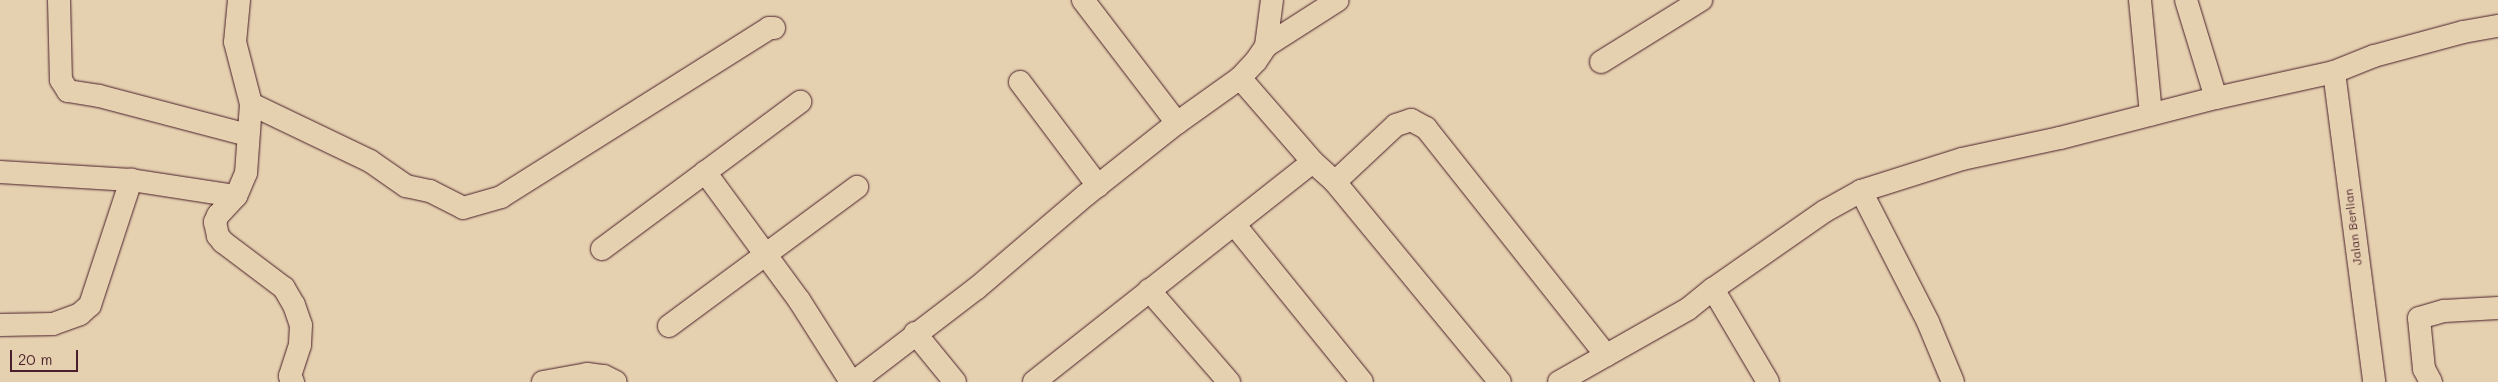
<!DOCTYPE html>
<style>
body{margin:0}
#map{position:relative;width:2498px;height:382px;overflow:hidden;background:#e5d0af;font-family:Mali,sans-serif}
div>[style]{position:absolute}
.roads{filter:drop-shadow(0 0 1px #4a1f2b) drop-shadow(0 0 1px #4a1f2b)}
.minor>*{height:22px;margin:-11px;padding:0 11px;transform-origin:11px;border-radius:11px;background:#e5d0af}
span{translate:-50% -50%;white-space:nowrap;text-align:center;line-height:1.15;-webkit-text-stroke:4px #e5d0af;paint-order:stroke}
.street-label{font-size:12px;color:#4a1f2b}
.scale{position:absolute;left:10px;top:350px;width:68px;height:22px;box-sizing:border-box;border:2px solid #4a1f2b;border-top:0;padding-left:6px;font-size:15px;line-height:18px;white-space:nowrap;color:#4a1f2b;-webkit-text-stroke:4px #e5d0af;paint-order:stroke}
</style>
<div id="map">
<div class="roads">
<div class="minor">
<i style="left:59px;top:0;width:80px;rotate:88.6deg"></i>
<i style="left:61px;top:80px;width:13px;rotate:58deg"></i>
<i style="left:68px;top:91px;width:31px;rotate:9deg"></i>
<i style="left:99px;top:96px;width:154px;rotate:14.7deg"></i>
<i style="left:239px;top:0;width:42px;rotate:95.4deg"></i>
<i style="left:235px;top:42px;width:64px;rotate:75.5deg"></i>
<i style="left:251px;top:104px;width:69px;rotate:94.1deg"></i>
<i style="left:246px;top:173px;width:25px;rotate:113deg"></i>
<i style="left:236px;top:196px;width:26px;rotate:133deg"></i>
<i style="left:218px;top:215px;width:8px;rotate:113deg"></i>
<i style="left:215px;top:222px;width:14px;rotate:78deg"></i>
<i style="left:218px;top:236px;width:8px;rotate:50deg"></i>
<i style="left:223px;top:242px;width:76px;rotate:37deg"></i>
<i style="left:284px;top:288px;width:20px;rotate:60deg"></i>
<i style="left:294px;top:305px;width:21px;rotate:71deg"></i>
<i style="left:301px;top:325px;width:20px;rotate:93deg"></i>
<i style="left:300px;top:345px;width:33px;rotate:108deg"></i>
<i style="left:290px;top:376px;width:7px;rotate:63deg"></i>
<i style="left:1083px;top:0;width:155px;rotate:52.6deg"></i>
<i style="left:2140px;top:0;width:115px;rotate:84.5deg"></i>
<i style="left:2186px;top:0;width:102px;rotate:73deg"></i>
<i style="left:1266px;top:46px;width:85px;rotate:-32.6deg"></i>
<i style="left:1601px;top:62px;width:118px;rotate:-31.8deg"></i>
<i style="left:2334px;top:72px;width:313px;rotate:82.6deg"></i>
<i style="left:1240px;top:78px;width:111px;rotate:49deg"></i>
<i style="left:1313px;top:162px;width:30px;rotate:42deg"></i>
<i style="left:1335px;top:182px;width:259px;rotate:50.5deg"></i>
<i style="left:1020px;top:82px;width:130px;rotate:53.1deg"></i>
<i style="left:251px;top:104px;width:132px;rotate:25.6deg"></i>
<i style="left:370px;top:161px;width:44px;rotate:34.8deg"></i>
<i style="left:406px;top:186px;width:25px;rotate:12deg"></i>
<i style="left:430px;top:191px;width:37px;rotate:27deg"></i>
<i style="left:463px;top:208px;width:40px;rotate:-16deg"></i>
<i style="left:501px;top:197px;width:317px;rotate:-32.2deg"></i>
<i style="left:769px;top:28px;width:5px"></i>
<i style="left:0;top:172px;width:131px;rotate:3.5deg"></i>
<i style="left:131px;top:180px;width:106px;rotate:8.7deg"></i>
<i style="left:705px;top:172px;width:159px;rotate:53.7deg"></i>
<i style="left:799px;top:300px;width:97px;rotate:57.6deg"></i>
<i style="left:1335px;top:182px;width:83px;rotate:-43.1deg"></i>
<i style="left:1396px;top:125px;width:16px;rotate:-18deg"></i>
<i style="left:1411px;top:120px;width:17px;rotate:28deg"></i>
<i style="left:1426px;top:128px;width:290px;rotate:51.6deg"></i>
<i style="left:1861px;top:191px;width:147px;rotate:62.9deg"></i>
<i style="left:1928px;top:322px;width:65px;rotate:67.4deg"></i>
<i style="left:1234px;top:224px;width:203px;rotate:51deg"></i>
<i style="left:602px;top:249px;width:247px;rotate:-36.6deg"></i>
<i style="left:1713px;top:289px;width:108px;rotate:59.4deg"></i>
<i style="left:1149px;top:290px;width:122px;rotate:49deg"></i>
<i style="left:0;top:325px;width:53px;rotate:-1.1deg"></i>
<i style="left:53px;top:324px;width:29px;rotate:-20deg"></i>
<i style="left:80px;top:314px;width:13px;rotate:-42deg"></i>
<i style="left:90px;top:305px;width:132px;rotate:-71.8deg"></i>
<i style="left:669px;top:326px;width:234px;rotate:-36.5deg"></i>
<i style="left:915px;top:333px;width:63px;rotate:50.8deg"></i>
<i style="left:543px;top:382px;width:45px;rotate:-10.3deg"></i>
<i style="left:587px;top:374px;width:17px;rotate:7deg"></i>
<i style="left:604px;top:376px;width:13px;rotate:27deg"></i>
<i style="left:854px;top:382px;width:155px;rotate:-37.4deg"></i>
<i style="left:977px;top:288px;width:143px;rotate:-40.5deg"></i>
<i style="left:1086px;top:195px;width:116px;rotate:-38.4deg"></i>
<i style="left:1177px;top:123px;width:77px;rotate:-35.5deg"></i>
<i style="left:1240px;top:78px;width:23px;rotate:-47deg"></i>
<i style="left:1256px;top:61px;width:18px;rotate:-56deg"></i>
<i style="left:1266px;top:46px;width:46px;rotate:-82.6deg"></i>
<i style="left:1034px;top:382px;width:355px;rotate:-38.3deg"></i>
<i style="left:1559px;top:382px;width:148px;rotate:-29.5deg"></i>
<i style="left:1688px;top:309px;width:32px;rotate:-39deg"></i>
<i style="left:1713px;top:289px;width:136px;rotate:-34.9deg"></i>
<i style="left:1825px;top:211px;width:41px;rotate:-29.1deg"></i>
<i style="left:1861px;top:191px;width:106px;rotate:-17.6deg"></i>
<i style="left:1962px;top:159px;width:100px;rotate:-12.1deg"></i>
<i style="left:2060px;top:138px;width:161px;rotate:-14.4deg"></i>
<i style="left:2216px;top:98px;width:121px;rotate:-12.4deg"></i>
<i style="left:2334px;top:72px;width:43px;rotate:-21.8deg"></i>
<i style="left:2374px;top:56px;width:92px;rotate:-15.1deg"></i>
<i style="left:2463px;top:32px;width:36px;rotate:-10deg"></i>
<i style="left:2431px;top:382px;width:15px;rotate:-118deg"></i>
<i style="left:2424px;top:369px;width:51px;rotate:-95.6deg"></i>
<i style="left:2419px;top:318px;width:26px;rotate:-16deg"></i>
<i style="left:2444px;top:311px;width:54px;rotate:-3.2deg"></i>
</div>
</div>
<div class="street-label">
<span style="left:2353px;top:227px;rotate:-97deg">Jalan Berlian</span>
</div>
<div class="scale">20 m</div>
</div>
